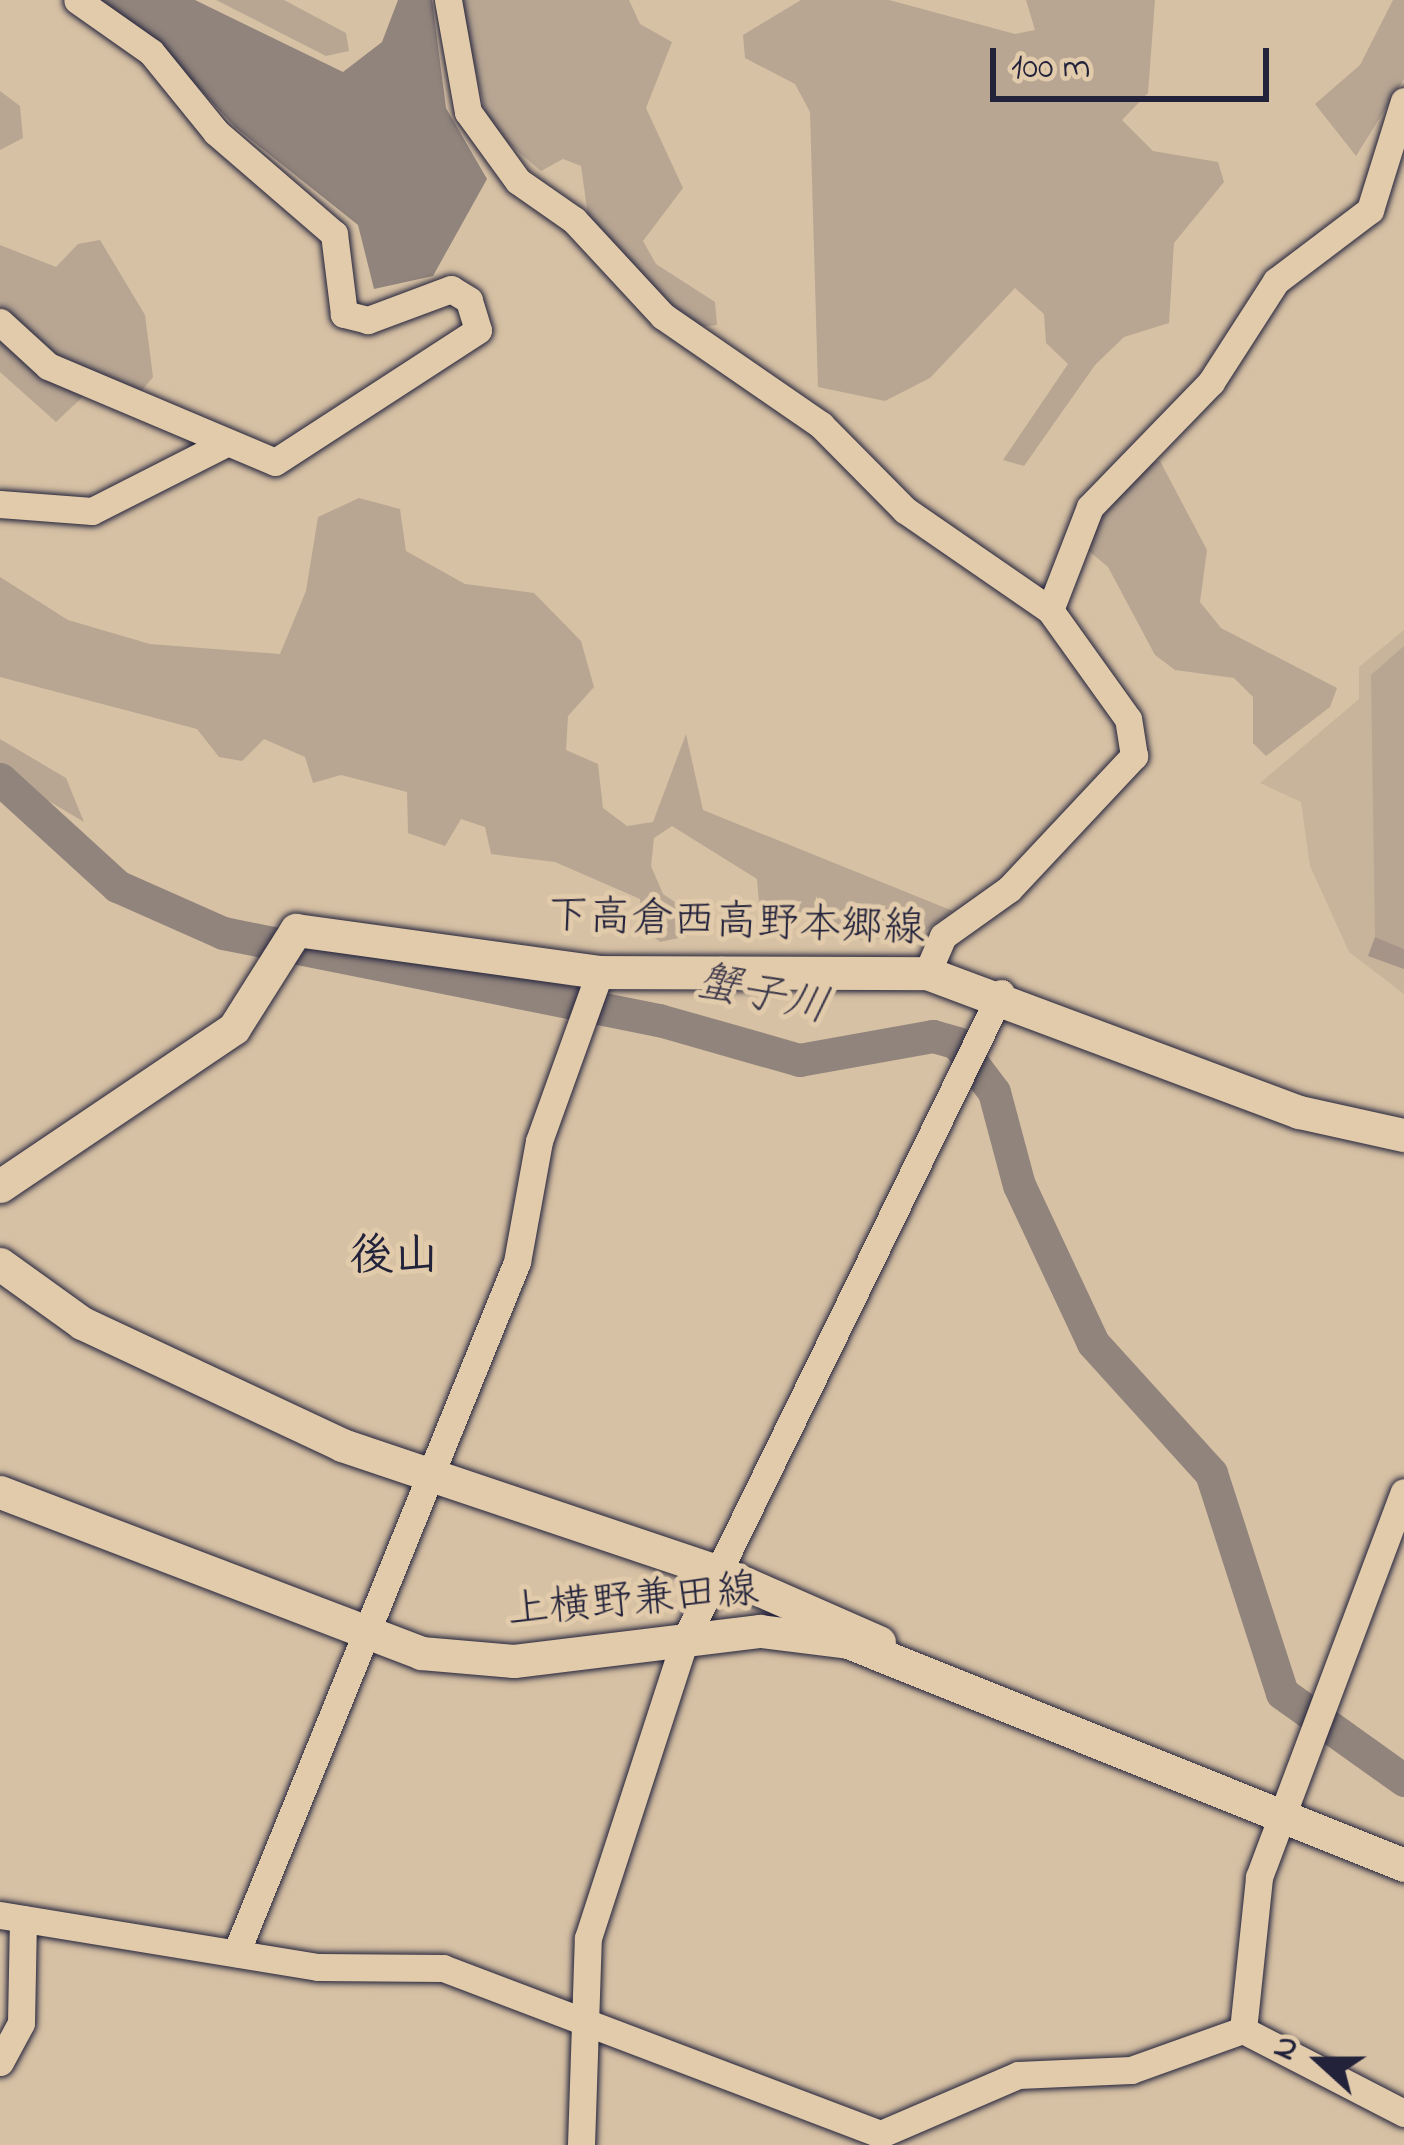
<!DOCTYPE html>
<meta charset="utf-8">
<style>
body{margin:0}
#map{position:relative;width:1404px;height:2145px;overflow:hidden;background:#d7c1a4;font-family:"Indie Flower","Klee One",sans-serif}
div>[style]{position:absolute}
.built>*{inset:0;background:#c8b49b}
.green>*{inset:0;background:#b8a693}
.water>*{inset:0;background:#91847c}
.river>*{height:33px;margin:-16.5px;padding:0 16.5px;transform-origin:16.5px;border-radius:16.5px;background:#91847c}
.building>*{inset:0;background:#a59487}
.roads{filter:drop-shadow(0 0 3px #22223b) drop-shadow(0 0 3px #22223b)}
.minor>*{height:27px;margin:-13.5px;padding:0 13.5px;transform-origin:13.5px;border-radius:13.5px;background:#e2cbab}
.major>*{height:33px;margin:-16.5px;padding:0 16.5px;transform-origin:16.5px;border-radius:16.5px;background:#e2cbab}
span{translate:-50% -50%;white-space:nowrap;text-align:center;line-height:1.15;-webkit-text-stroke:10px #e2cbab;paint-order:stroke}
.street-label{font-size:42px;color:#22223b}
.water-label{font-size:45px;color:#3e3a4b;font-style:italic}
.neighbourhood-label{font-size:45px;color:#22223b;font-weight:700}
.north{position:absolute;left:1260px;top:2001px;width:120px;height:120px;-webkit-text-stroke:9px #e2cbab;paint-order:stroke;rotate:291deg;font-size:33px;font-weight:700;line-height:48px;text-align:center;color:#22223b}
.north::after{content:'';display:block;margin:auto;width:42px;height:54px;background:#22223b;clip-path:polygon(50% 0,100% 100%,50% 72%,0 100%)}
.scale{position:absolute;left:990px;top:48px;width:279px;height:54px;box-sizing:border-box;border:6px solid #22223b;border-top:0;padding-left:15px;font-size:36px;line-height:42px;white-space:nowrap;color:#22223b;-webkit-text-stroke:9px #e2cbab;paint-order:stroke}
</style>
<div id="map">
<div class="built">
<i style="clip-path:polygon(1404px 630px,1404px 994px,1349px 952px,1310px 866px,1301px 802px,1260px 783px,1359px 699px,1359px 667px)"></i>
</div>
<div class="green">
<i style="clip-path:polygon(216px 0,284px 0,346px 33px,349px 51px,326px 56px)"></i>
<i style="clip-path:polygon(459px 0,629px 0,640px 24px,672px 42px,646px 108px,683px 188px,643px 241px,656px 264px,715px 302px,717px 325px,697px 327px,651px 294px,588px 216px,581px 166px,563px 159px,541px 171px,489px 127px)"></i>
<i style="clip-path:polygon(801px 0,889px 0,1015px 34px,1035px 30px,1026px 0,1155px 0,1148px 93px,1122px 120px,1153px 151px,1218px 162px,1224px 182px,1174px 243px,1169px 323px,1124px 337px,1095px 365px,1024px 466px,1003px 460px,1068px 364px,1046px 343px,1044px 314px,1015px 288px,930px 378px,885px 401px,818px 387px,810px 112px,795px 84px,745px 58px,743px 35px)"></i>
<i style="clip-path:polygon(1393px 0,1404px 0,1404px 79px,1356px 156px,1315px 104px,1360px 65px)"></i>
<i style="clip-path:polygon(0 91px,20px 106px,23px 138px,0 150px)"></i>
<i style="clip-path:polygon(100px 240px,145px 315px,153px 377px,140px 393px,89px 391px,56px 422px,0 372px,0 245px,56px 267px,78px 244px)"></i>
<i style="clip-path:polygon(1160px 461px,1207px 550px,1200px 602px,1221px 628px,1337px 688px,1330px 707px,1266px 756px,1253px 743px,1253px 697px,1234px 678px,1175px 670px,1155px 655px,1108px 567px,1083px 546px,1138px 464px)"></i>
<i style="clip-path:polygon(359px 498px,400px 509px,406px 551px,465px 584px,534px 593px,581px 641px,594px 687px,568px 716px,566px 750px,598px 764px,603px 808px,627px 826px,653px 822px,686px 734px,703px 810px,953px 911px,918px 936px,857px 940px,821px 915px,760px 913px,757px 879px,672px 826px,654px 838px,651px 866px,663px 894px,697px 917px,688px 936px,660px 942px,643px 928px,640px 899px,555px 862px,491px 854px,485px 827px,461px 819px,445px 846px,408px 833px,407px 792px,341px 775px,313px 783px,305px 757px,264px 739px,242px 761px,219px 757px,197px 729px,0 677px,0 577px,68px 620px,150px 644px,280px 654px,306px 591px,318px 517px)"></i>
<i style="clip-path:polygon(1404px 646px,1404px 949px,1375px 937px,1371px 675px)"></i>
<i style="clip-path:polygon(0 739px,66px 778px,84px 822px,0 772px)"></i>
</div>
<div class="water">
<i style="clip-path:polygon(94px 0,195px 0,343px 72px,382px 42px,398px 0,432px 0,446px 108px,487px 179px,433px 276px,374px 289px,358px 225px,235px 127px,152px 38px)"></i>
</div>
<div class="river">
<i style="left:0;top:779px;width:159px;rotate:42.4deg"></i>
<i style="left:117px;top:886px;width:116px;rotate:23.9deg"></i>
<i style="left:223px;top:933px;width:445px;rotate:11.3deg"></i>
<i style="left:659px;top:1020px;width:146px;rotate:15.9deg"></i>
<i style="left:799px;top:1060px;width:136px;rotate:-10.2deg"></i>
<i style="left:933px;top:1036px;width:25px;rotate:16deg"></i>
<i style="left:957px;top:1043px;width:61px;rotate:52.9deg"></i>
<i style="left:994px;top:1092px;width:96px;rotate:75deg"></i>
<i style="left:1019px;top:1185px;width:174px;rotate:64.9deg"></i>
<i style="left:1093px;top:1343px;width:176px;rotate:47.8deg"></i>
<i style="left:1211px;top:1473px;width:231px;rotate:72.1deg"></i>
<i style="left:1282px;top:1693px;width:150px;rotate:35.5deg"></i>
</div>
<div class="building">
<i style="clip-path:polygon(1375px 937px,1404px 949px,1404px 969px,1368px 956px)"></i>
</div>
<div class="roads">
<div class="minor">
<i style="left:448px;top:0;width:114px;rotate:79.9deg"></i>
<i style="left:468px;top:112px;width:85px;rotate:54.1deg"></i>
<i style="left:518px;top:181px;width:68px;rotate:34.9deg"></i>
<i style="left:574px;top:220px;width:131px;rotate:47.2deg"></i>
<i style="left:663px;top:316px;width:192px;rotate:34.6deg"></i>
<i style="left:821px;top:425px;width:120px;rotate:45.3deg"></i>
<i style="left:905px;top:510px;width:176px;rotate:34.6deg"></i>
<i style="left:0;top:322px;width:65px;rotate:42.5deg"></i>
<i style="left:48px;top:366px;width:246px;rotate:22.9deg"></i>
<i style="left:275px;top:462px;width:242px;rotate:-33deg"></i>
<i style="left:478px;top:330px;width:31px;rotate:-107deg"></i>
<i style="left:469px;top:300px;width:21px;rotate:-149deg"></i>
<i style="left:451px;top:289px;width:89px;rotate:159.5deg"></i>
<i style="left:368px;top:320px;width:25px;rotate:-166deg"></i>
<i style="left:344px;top:314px;width:81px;rotate:-97.1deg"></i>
<i style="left:334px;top:234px;width:156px;rotate:-139.2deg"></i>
<i style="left:216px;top:132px;width:103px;rotate:-129.1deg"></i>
<i style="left:151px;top:52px;width:90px;rotate:-144.9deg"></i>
<i style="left:0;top:504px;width:92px;rotate:4.4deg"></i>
<i style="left:92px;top:511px;width:150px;rotate:-26.9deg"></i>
<i style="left:927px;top:973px;width:40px;rotate:-66.6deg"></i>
<i style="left:943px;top:936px;width:81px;rotate:-35.5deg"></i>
<i style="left:1009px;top:889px;width:183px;rotate:-46.8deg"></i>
<i style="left:1134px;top:756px;width:37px;rotate:-99deg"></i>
<i style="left:1128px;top:719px;width:134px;rotate:-125.6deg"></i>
<i style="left:1050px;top:610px;width:110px;rotate:-68.8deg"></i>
<i style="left:1090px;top:507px;width:174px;rotate:-45.9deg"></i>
<i style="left:1211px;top:382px;width:120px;rotate:-57.2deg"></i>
<i style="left:1276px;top:281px;width:118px;rotate:-37.1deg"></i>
<i style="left:1370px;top:210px;width:114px;rotate:-72.7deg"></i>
<i style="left:0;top:1915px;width:322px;rotate:9.3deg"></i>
<i style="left:318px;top:1967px;width:125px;rotate:0.5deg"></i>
<i style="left:443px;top:1968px;width:468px;rotate:20.8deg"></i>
<i style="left:881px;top:2134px;width:149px;rotate:-23.3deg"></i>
<i style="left:1018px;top:2075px;width:113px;rotate:-2.5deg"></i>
<i style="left:1131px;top:2070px;width:119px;rotate:-19.7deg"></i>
<i style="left:1243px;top:2030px;width:181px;rotate:27.3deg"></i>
<i style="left:236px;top:1953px;width:746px;rotate:-67.87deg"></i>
<i style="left:517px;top:1262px;width:123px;rotate:-79.7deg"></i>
<i style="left:539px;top:1141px;width:180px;rotate:-70.2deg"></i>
<i style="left:1243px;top:2030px;width:154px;rotate:-84deg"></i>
<i style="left:1259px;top:1877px;width:411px;rotate:-69.4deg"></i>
<i style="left:0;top:2062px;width:44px;rotate:-61.7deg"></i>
<i style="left:21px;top:2023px;width:104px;rotate:-88.9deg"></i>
<i style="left:581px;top:2145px;width:207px;rotate:-88.1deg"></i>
<i style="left:588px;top:1938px;width:313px;rotate:-72deg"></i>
<i style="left:685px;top:1640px;width:720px;rotate:-63.97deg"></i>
</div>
<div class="major">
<i style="left:0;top:1186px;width:282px;rotate:-34deg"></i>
<i style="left:234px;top:1028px;width:116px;rotate:-57.7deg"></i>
<i style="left:296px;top:930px;width:307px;rotate:7.9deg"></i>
<i style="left:600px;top:972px;width:327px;rotate:0.2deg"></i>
<i style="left:927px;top:973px;width:397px;rotate:20.5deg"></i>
<i style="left:1299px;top:1112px;width:107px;rotate:12.4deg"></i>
<i style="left:0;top:1264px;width:101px;rotate:35.7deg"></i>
<i style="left:82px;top:1323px;width:287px;rotate:25.1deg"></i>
<i style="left:342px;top:1445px;width:396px;rotate:18.6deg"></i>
<i style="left:717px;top:1571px;width:177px;rotate:23.7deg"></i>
<i style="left:0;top:1492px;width:451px;rotate:20.9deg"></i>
<i style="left:421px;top:1653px;width:93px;rotate:4.9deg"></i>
<i style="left:514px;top:1661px;width:248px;rotate:-7deg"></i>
<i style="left:760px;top:1631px;width:89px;rotate:7.1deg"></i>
<i style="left:848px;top:1642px;width:599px;rotate:21.85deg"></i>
</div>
</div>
<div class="street-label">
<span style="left:736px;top:924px;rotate:2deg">下高倉西高野本郷線</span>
<span style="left:633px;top:1602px;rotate:-5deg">上横野兼田線</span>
</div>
<div class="water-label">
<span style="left:762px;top:997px;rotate:12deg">蟹子川</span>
</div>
<div class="neighbourhood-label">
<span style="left:394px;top:1259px">後山</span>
</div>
<div class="north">N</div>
<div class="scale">100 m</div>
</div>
